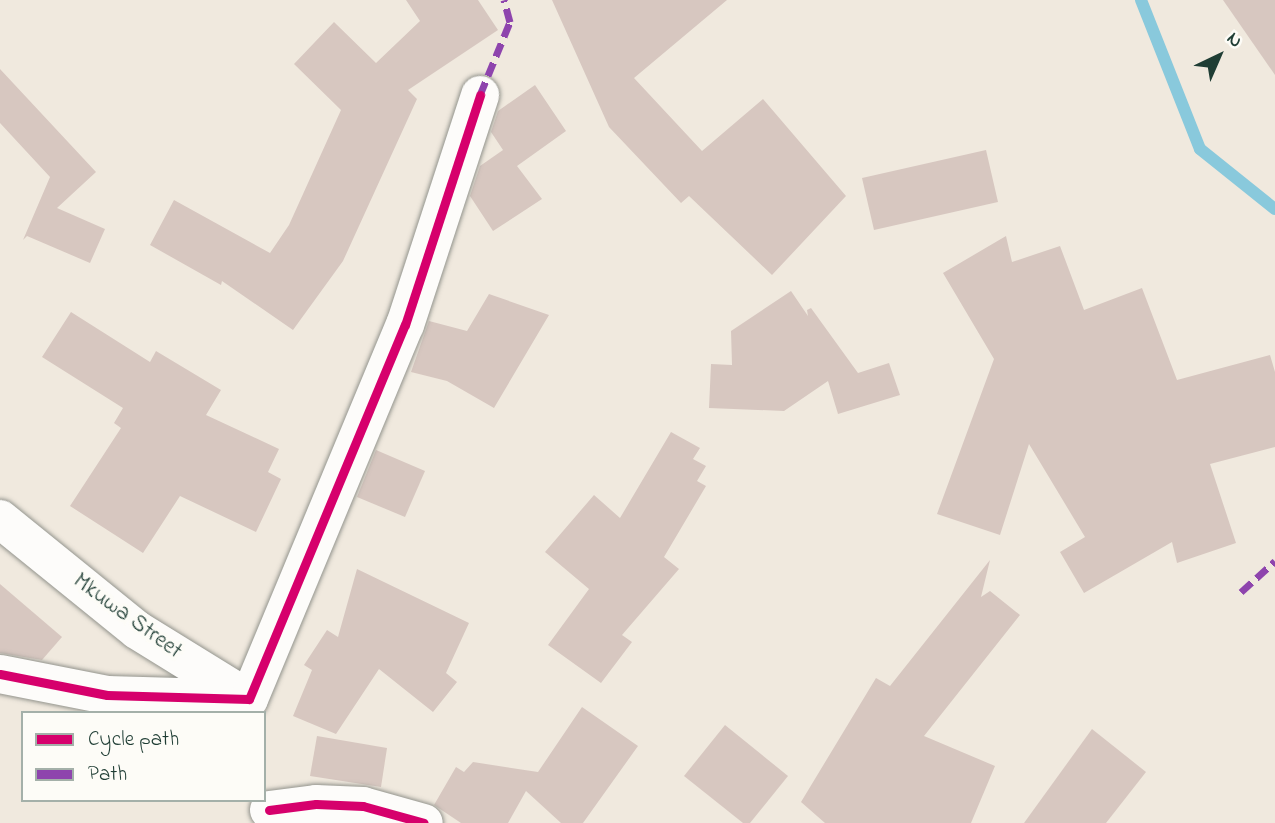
<!DOCTYPE html>
<style>
body{margin:0}
#map{position:relative;width:1275px;height:823px;overflow:hidden;background:#f0e9de;font-family:"Indie Flower",sans-serif}
div>[style]{position:absolute}
.stream>*{height:12px;margin:-6px;padding:0 6px;transform-origin:6px;border-radius:6px;background:#89c9dc}
.building>*{inset:0;background:#d7c7c0}
.roads{filter:drop-shadow(0 0 2px #93948d) drop-shadow(0 0 2px #93948d)}
.minor>*{height:38px;margin:-19px;padding:0 19px;transform-origin:19px;border-radius:19px;background:#fdfcfa}
.quiet>*{height:7px;margin-top:-3.5px;transform-origin:0;background:repeating-linear-gradient(90deg,#8e44ad 0 14px,transparent 0 21px)}
.cycleway>*{height:9px;margin:-4.5px;padding:0 4.5px;transform-origin:4.5px;border-radius:4.5px;background:#d6006c}
span{translate:-50% -50%;white-space:nowrap;text-align:center;line-height:1.15;-webkit-text-stroke:7px #fdfcf7;paint-order:stroke}
.street-label{font-size:23px;color:#1f3d34}
.legend{position:absolute;left:21px;top:711px;width:245px;height:91px;box-sizing:border-box;background:#fdfcf7;border:2px solid #a4b0a9;margin:0;padding:9px 12px;list-style:none;font-size:21px;color:#1f3d34}
.legend li{display:flex;align-items:center;gap:14px;height:35px}
.legend b{width:35px;border:2px solid #a4b0a9}
.north{position:absolute;left:1184px;top:21px;width:70px;height:70px;-webkit-text-stroke:5px #fdfcf7;paint-order:stroke;rotate:44deg;font-size:19px;font-weight:700;line-height:28px;text-align:center;color:#1f3d34}
.north::after{content:'';display:block;margin:auto;width:24px;height:32px;background:#1f3d34;clip-path:polygon(50% 0,100% 100%,50% 72%,0 100%)}
</style>
<div id="map">
<div class="stream">
<i style="left:1141px;top:0;width:160px;rotate:68.4deg"></i>
<i style="left:1200px;top:149px;width:96px;rotate:38.7deg"></i>
</div>
<div class="building">
<i style="clip-path:polygon(406px 0,478px 0,498px 30px,408px 90px,417px 99px,343px 261px,293px 330px,222px 281px,221px 285px,150px 245px,174px 200px,270px 253px,289px 225px,341px 110px,294px 64px,334px 22px,376px 63px,420px 21px)"></i>
<i style="clip-path:polygon(552px 0,727px 0,634px 78px,702px 151px,763px 99px,846px 196px,772px 275px,689px 196px,681px 203px,609px 127px)"></i>
<i style="clip-path:polygon(1223px 0,1275px 0,1275px 75px)"></i>
<i style="clip-path:polygon(0 69px,96px 172px,57px 208px,105px 229px,90px 263px,27px 236px,23px 240px,50px 177px,0 123px)"></i>
<i style="clip-path:polygon(535px 85px,566px 131px,517px 166px,542px 199px,493px 231px,470px 196px,480px 166px,503px 150px,491px 132px,498px 111px)"></i>
<i style="clip-path:polygon(986px 150px,998px 202px,874px 230px,862px 178px)"></i>
<i style="clip-path:polygon(1006px 236px,1012px 262px,1060px 246px,1084px 310px,1142px 288px,1177px 380px,1270px 355px,1275px 372px,1275px 447px,1210px 464px,1236px 543px,1177px 563px,1172px 542px,1084px 593px,1060px 552px,1085px 537px,1029px 444px,1000px 535px,937px 514px,994px 359px,943px 273px)"></i>
<i style="clip-path:polygon(791px 291px,808px 316px,807px 310px,811px 308px,858px 373px,889px 363px,900px 395px,838px 414px,828px 381px,784px 411px,709px 408px,711px 364px,732px 365px,731px 331px)"></i>
<i style="clip-path:polygon(489px 294px,549px 315px,494px 408px,447px 381px,411px 372px,429px 321px,467px 331px)"></i>
<i style="clip-path:polygon(71px 312px,150px 362px,156px 351px,221px 390px,206px 415px,279px 449px,268px 472px,281px 479px,256px 532px,180px 496px,143px 553px,70px 506px,121px 428px,114px 423px,123px 408px,42px 357px)"></i>
<i style="clip-path:polygon(671px 432px,700px 448px,693px 459px,706px 466px,697px 481px,706px 486px,664px 557px,679px 569px,622px 635px,632px 642px,601px 683px,548px 645px,589px 589px,545px 552px,594px 495px,620px 518px)"></i>
<i style="clip-path:polygon(376px 450px,425px 471px,405px 517px,357px 497px)"></i>
<i style="clip-path:polygon(990px 560px,981px 597px,990px 591px,1020px 615px,924px 736px,995px 766px,971px 823px,825px 823px,801px 802px,876px 678px,890px 686px)"></i>
<i style="clip-path:polygon(357px 569px,469px 623px,446px 673px,457px 682px,433px 712px,379px 669px,336px 734px,293px 716px,312px 670px,304px 665px,327px 630px,338px 637px)"></i>
<i style="clip-path:polygon(0 584px,62px 637px,42px 660px,0 653px)"></i>
<i style="clip-path:polygon(582px 707px,638px 746px,583px 823px,561px 823px,526px 791px,508px 823px,461px 823px,434px 805px,456px 767px,464px 772px,473px 762px,538px 772px)"></i>
<i style="clip-path:polygon(725px 725px,788px 776px,750px 823px,743px 823px,684px 776px)"></i>
<i style="clip-path:polygon(1092px 729px,1146px 772px,1106px 823px,1024px 823px)"></i>
<i style="clip-path:polygon(317px 736px,387px 748px,381px 787px,310px 776px)"></i>
</div>
<div class="roads">
<div class="minor">
<i style="left:0;top:519px;width:176px;rotate:39deg"></i>
<i style="left:137px;top:630px;width:129px;rotate:31.7deg"></i>
<i style="left:0;top:674px;width:109px;rotate:11.1deg"></i>
<i style="left:107px;top:695px;width:142px;rotate:1.6deg"></i>
<i style="left:249px;top:699px;width:405px;rotate:-67.4deg"></i>
<i style="left:405px;top:325px;width:242px;rotate:-71.9deg"></i>
<i style="left:269px;top:810px;width:47px;rotate:-7.3deg"></i>
<i style="left:316px;top:804px;width:47px;rotate:2.4deg"></i>
<i style="left:363px;top:806px;width:63px;rotate:15.6deg"></i>
</div>
</div>
<div class="quiet">
<i style="left:480px;top:95px;width:79px;rotate:-67.7deg"></i>
<i style="left:510px;top:22px;width:23px;rotate:-105deg"></i>
<i style="left:1241px;top:592px;width:46px;rotate:-42.4deg"></i>
</div>
<div class="cycleway">
<i style="left:0;top:674px;width:109px;rotate:11.1deg"></i>
<i style="left:107px;top:695px;width:142px;rotate:1.6deg"></i>
<i style="left:249px;top:699px;width:405px;rotate:-67.4deg"></i>
<i style="left:405px;top:325px;width:242px;rotate:-71.9deg"></i>
<i style="left:269px;top:810px;width:47px;rotate:-7.3deg"></i>
<i style="left:316px;top:804px;width:47px;rotate:2.4deg"></i>
<i style="left:363px;top:806px;width:63px;rotate:15.6deg"></i>
</div>
<div class="street-label">
<span style="left:127px;top:617px;rotate:36deg">Mkuwa Street</span>
</div>
<ul class="legend">
<li><b style="height:9px;background:#d6006c"></b>Cycle path</li>
<li><b style="height:9px;background:#8e44ad"></b>Path</li>
</ul>
<div class="north">N</div>
</div>
